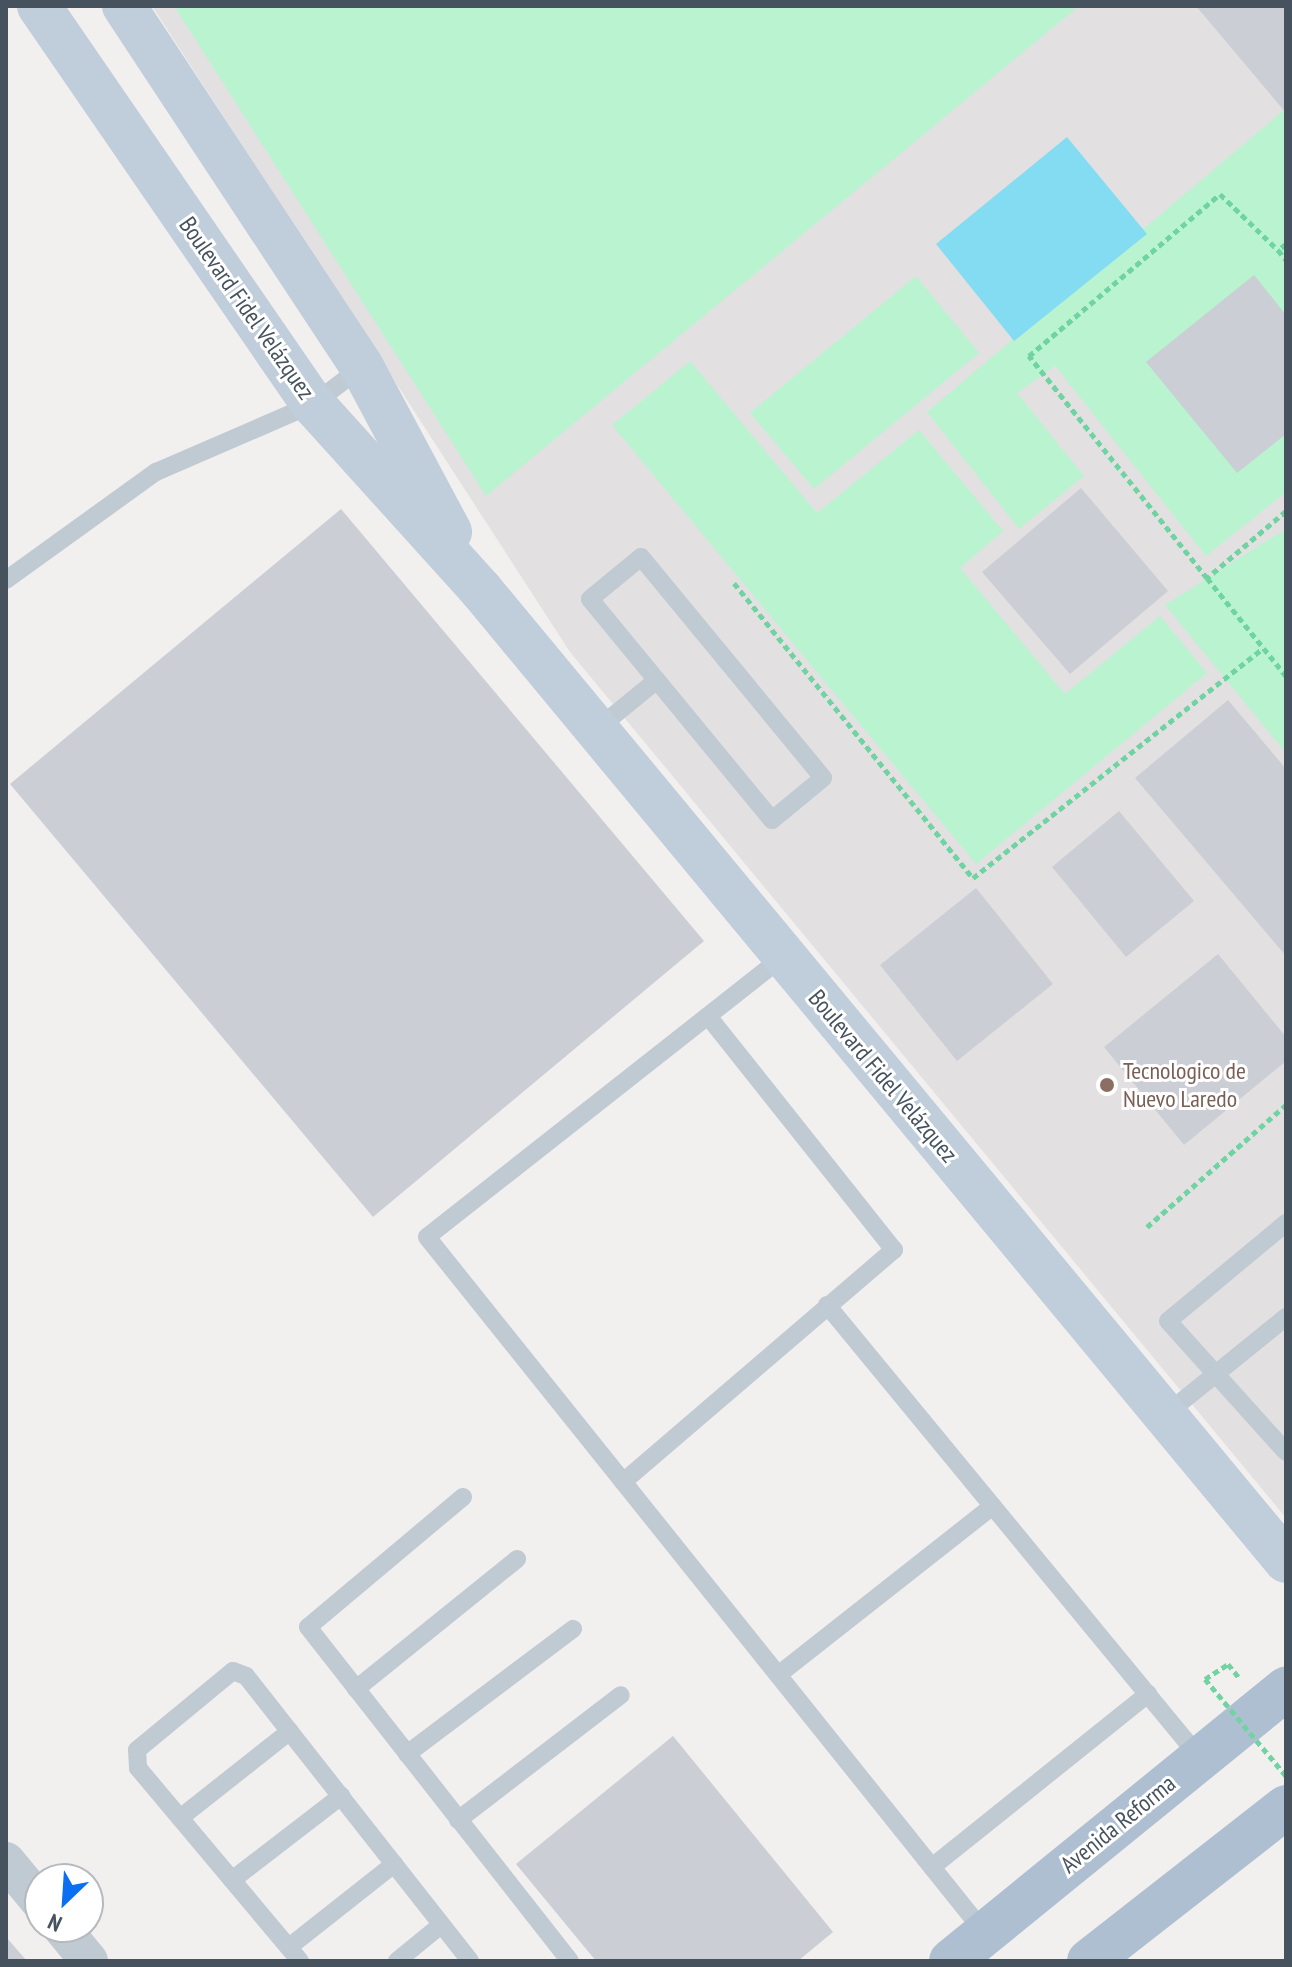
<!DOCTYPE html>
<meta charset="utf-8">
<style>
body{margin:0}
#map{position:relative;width:1292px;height:1967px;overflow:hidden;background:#f2efef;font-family:"PT Sans Narrow",sans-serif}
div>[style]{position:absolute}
.education>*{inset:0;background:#e3e0e1}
.green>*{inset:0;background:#baf3d0}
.water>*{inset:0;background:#84dcf3}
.building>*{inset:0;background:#cbced4}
.path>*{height:5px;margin-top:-2.5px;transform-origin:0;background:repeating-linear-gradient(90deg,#6fd4a2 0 6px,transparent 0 10px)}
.lane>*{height:18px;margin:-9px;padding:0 9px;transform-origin:9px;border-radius:9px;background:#bfcad2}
.street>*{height:38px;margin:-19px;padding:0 19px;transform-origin:19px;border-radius:19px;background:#bfcad2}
.secondary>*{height:44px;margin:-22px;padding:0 22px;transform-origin:22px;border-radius:22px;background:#c0cdda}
.primary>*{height:44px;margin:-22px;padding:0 22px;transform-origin:22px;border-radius:22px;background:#adbfd0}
.path-bridge>*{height:5px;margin-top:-2.5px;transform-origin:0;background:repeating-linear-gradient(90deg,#6fd4a2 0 6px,transparent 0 10px)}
.dots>*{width:22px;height:22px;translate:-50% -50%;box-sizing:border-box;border:4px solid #fff;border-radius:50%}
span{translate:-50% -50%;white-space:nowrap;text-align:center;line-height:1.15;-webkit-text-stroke:6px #fff;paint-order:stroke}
.street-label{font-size:24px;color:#46535e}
.education-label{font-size:24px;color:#785e54}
.left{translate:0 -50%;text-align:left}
.frame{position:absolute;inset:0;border:8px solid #46535e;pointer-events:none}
.north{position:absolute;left:24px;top:1863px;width:80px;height:80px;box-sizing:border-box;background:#fff;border:2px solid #b5babf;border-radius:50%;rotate:205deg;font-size:22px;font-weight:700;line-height:32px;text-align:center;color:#46535e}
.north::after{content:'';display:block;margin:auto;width:28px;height:36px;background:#0a70f1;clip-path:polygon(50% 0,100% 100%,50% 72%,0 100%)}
</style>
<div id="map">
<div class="education">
<i style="clip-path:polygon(152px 6px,1286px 6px,1286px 1518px,570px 652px)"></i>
</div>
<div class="green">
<i style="clip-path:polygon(174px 6px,1079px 6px,486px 496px)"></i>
<i style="clip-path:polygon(1284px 110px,1286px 492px,1206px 556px,1055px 366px,1017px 393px,1084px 476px,1019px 529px,927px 412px)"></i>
<i style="clip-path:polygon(916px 276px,979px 353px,814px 489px,750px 413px)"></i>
<i style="clip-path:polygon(690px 361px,817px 513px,919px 430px,1003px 531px,960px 568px,1065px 694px,1160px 616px,1207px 673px,976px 864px,612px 425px)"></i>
<i style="clip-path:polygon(1284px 530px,1286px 532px,1286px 753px,1165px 605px)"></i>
</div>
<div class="water">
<i style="clip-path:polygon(1067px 137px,1147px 234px,1014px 341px,936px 244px)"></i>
</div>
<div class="building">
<i style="clip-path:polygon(1196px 6px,1286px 6px,1286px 113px)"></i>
<i style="clip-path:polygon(1254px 275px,1286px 315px,1286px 434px,1237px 473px,1146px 362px)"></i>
<i style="clip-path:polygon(1081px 488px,1168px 591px,1070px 674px,982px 572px)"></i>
<i style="clip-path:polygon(341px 509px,704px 941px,373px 1217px,10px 784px)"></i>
<i style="clip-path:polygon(1228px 700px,1286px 769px,1286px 956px,1135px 778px)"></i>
<i style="clip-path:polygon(1119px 811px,1194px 901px,1126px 957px,1052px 867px)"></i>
<i style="clip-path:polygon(976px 888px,1053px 984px,957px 1061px,880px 965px)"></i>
<i style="clip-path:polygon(1218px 954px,1286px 1037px,1286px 1061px,1184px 1145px,1104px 1047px)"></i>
<i style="clip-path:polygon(673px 1736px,833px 1932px,798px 1961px,596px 1961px,516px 1864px)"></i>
<i style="clip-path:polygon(6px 1937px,27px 1961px,6px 1961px)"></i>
</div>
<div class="path">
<i style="left:1286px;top:244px;width:10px;rotate:143deg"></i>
<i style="left:1278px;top:250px;width:13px;rotate:51deg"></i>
<i style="left:1286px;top:511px;width:104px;rotate:139.7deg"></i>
<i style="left:1207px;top:578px;width:126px;rotate:51.1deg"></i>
<i style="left:1207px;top:578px;width:285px;rotate:-128.7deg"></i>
<i style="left:1029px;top:356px;width:250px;rotate:-40.3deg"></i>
<i style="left:1220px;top:194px;width:81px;rotate:44deg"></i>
<i style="left:734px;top:583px;width:380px;rotate:51deg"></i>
<i style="left:973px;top:878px;width:370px;rotate:-38.4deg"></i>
<i style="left:1147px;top:1227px;width:185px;rotate:-41.3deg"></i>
<i style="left:1205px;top:1679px;width:27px;rotate:-33deg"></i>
<i style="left:1228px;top:1664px;width:19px;rotate:51deg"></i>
</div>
<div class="lane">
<i style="left:641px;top:557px;width:286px;rotate:50.5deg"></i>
<i style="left:823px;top:778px;width:66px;rotate:140.5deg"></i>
<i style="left:772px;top:820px;width:286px;rotate:-129.5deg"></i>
<i style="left:590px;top:599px;width:66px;rotate:-39.5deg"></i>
<i style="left:6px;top:580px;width:185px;rotate:-35.8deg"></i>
<i style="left:156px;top:472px;width:171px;rotate:-23.4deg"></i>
<i style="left:313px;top:404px;width:61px;rotate:-37.1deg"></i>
<i style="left:597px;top:729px;width:77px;rotate:-39.2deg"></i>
<i style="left:784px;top:956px;width:454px;rotate:141.8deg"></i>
<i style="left:427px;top:1237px;width:891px;rotate:51.29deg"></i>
<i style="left:1286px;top:1223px;width:153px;rotate:140.3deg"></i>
<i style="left:1168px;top:1321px;width:176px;rotate:48deg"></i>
<i style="left:827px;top:1305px;width:587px;rotate:50.53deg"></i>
<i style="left:1165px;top:1415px;width:156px;rotate:-39deg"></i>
<i style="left:623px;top:1482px;width:357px;rotate:-40.6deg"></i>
<i style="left:894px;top:1250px;width:299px;rotate:-128.5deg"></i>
<i style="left:463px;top:1497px;width:202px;rotate:140deg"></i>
<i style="left:308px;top:1627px;width:424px;rotate:51.9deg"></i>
<i style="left:778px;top:1675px;width:273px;rotate:-38.2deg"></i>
<i style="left:356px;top:1689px;width:207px;rotate:-38.9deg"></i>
<i style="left:407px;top:1754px;width:208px;rotate:-37deg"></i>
<i style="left:180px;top:1818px;width:140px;rotate:-38.3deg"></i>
<i style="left:458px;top:1820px;width:205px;rotate:-37.5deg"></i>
<i style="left:932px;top:1867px;width:277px;rotate:-38.7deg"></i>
<i style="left:232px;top:1880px;width:138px;rotate:-37.6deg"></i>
<i style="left:289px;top:1947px;width:134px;rotate:-38.3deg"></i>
<i style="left:300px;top:1961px;width:252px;rotate:-130deg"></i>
<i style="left:138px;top:1768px;width:18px;rotate:-93deg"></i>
<i style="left:137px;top:1750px;width:124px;rotate:-39.5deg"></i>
<i style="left:233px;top:1671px;width:14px;rotate:21deg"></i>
<i style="left:246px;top:1676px;width:362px;rotate:51.8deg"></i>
<i style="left:397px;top:1961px;width:57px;rotate:-39.3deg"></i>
</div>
<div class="street">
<i style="left:6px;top:1861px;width:53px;rotate:50.3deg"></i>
<i style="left:61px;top:1927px;width:44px;rotate:50.5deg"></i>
</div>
<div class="secondary">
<i style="left:39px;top:6px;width:483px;rotate:55.5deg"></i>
<i style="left:313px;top:404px;width:251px;rotate:47.9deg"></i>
<i style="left:481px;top:590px;width:1261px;rotate:50.34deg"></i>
<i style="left:124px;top:6px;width:432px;rotate:56.6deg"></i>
<i style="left:362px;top:367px;width:187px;rotate:61.9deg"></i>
</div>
<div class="primary">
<i style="left:951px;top:1961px;width:432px;rotate:-39.1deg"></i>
<i style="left:1089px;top:1961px;width:250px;rotate:-38deg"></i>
</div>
<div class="path-bridge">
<i style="left:1205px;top:1679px;width:126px;rotate:50.1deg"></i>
</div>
<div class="dots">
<i style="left:1107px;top:1085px;background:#8d6e63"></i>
</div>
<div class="street-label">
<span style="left:247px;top:308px;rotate:55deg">Boulevard Fidel Velázquez</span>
<span style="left:883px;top:1076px;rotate:50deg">Boulevard Fidel Velázquez</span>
<span style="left:1118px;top:1824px;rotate:-39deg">Avenida Reforma</span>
</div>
<div class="education-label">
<span class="left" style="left:1123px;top:1085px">Tecnologico de<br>Nuevo Laredo</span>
</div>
<div class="frame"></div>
<div class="north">N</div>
</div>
